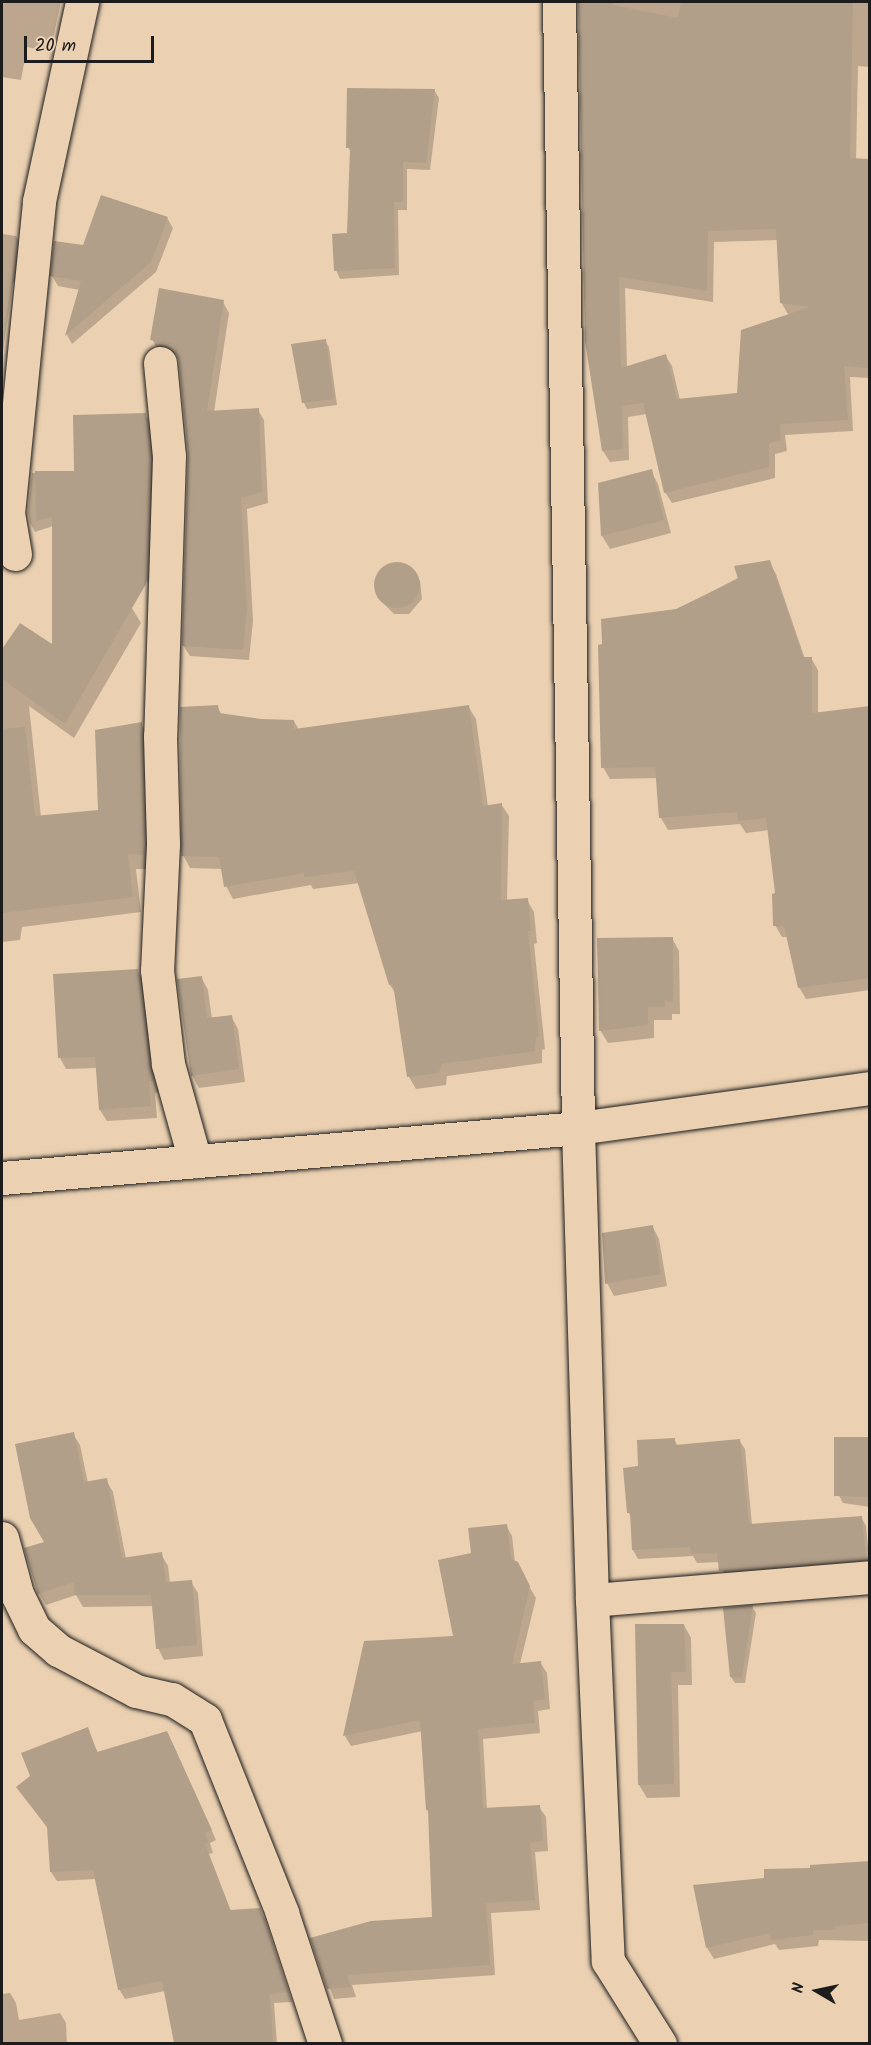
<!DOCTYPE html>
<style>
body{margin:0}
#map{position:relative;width:871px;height:2045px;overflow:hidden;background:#ebd1b2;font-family:Kalam,sans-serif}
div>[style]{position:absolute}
.shadow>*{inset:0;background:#0003}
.building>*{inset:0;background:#b29f89}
.round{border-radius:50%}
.roads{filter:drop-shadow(0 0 2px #1c1c1c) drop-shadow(0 0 2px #1c1c1c)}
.minor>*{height:33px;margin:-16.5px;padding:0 16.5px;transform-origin:16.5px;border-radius:16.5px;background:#ebd1b2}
span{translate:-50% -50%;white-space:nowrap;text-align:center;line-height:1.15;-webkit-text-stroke:6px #ebd1b2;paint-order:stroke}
.frame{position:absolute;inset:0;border:3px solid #1c1c1c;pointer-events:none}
.north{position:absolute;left:787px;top:1961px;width:60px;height:60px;-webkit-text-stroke:4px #ebd1b2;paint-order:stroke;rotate:279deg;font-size:16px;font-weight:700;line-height:24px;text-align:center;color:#1c1c1c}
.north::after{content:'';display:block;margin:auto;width:21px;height:27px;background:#1c1c1c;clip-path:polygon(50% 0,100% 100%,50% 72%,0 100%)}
.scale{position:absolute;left:24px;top:36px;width:130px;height:27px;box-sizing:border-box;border:3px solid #1c1c1c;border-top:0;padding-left:8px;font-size:18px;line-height:21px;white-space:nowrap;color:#1c1c1c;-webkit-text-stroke:4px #ebd1b2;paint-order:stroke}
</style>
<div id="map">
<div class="shadow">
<i style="clip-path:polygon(2px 2px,61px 2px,50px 52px,27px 47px,21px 80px,2px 77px)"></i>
<i style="clip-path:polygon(evenodd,579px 2px,870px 2px,870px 67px,858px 66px,856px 160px,870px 161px,870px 378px,850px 377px,853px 431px,785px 435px,787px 451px,775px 454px,775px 478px,672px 503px,665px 492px,647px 414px,628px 417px,629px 460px,610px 462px,603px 451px,586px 341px,579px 2px,778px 240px,781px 302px,789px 316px,739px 395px,680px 400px,672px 366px,665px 355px,627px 368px,625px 288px,713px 302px,714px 242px,778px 240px)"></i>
<i style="clip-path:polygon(434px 90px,439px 98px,430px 170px,407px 169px,407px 210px,398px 210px,399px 275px,340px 279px,336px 270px,348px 235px,351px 152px,348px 147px)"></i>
<i style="clip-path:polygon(167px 218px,173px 228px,156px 272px,72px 344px,67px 335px,80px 290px,58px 286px,52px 276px,84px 247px)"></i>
<i style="clip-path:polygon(2px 229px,3px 234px,16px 236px,25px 252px,22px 284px,13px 282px,3px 351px)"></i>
<i style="clip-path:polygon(223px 302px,229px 313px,214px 412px,258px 410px,264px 420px,268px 503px,247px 509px,253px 621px,249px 660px,190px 656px,183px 645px,189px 454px,180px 361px,178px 355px,158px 350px,152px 339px)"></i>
<i style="clip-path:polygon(325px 341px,329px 347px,337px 405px,307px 409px,304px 403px,292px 345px)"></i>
<i style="clip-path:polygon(145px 414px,150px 423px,154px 466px,151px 582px,58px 569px,53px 526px,35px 532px,30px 523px,28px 512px,32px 473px,76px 472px)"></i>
<i style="clip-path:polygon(651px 471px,658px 484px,671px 533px,610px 549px,602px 536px,600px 484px)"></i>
<i style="clip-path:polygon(769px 562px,776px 574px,805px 659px,811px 658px,818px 670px,818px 714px,870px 707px,870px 990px,806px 999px,799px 987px,788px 937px,782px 937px,775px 925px,777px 894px,769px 830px,746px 833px,740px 824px,668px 830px,661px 818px,658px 778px,610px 779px,603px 767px,676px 610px)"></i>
<i style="clip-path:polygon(403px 564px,420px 581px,422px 599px,409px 614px,394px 614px,377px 597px,376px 579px,386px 566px)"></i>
<i style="clip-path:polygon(132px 608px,141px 623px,74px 738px,29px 706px,41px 817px,99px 811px,141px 724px,150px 739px,152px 869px,136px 869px,141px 912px,22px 927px,20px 940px,2px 942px,2px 652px,21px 625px,53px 647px,53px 610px)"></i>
<i style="clip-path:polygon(217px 706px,222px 715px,261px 721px,294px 721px,299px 730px,468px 706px,476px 719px,488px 807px,501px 804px,509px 816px,507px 901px,527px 900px,534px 912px,537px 943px,534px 944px,545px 1049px,542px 1050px,542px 1063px,447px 1076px,446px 1085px,416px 1089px,409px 1077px,396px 994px,390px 985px,360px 883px,313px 889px,311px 885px,233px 899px,226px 886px,223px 869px,190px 868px,183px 855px)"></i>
<i style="clip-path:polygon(672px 938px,679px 951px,680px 1014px,672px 1014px,672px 1020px,654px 1020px,654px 1038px,608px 1043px,600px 1030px)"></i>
<i style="clip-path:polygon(137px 970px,144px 982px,159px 1092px,155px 1093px,157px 1118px,107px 1121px,100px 1110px,97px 1068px,66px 1069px,60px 1058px)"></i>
<i style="clip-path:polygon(201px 977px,208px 990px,212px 1019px,231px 1016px,238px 1029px,245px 1082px,199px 1088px,192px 1075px)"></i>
<i style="clip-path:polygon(652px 1226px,659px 1239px,667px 1286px,614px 1296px,607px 1283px)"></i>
<i style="clip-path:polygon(73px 1434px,80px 1445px,88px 1483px,106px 1480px,113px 1492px,126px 1559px,161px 1554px,168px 1566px,170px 1583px,191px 1582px,198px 1593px,203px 1656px,164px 1660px,158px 1648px,154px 1606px,83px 1607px,76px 1595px,46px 1605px,39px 1593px,46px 1543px)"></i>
<i style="clip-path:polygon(870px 1438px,870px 1507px,843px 1503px,836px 1490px)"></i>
<i style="clip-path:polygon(674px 1439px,678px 1446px,739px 1440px,745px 1449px,752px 1525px,861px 1517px,866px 1526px,870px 1567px,726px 1579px,720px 1562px,697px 1563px,693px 1556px,638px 1559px,633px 1550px,631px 1517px,629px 1513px,640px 1468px)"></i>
<i style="clip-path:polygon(506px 1525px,512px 1536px,515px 1563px,536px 1598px,520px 1664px,540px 1662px,547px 1673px,550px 1709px,538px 1711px,540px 1733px,483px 1739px,487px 1809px,539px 1807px,546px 1817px,548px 1851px,535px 1852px,540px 1910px,491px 1913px,495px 1975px,352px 1985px,356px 1997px,334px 1999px,312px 1939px,434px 1918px,430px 1814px,427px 1810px,423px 1731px,351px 1746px,345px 1736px,454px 1637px,472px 1554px)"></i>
<i style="clip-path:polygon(752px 1607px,756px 1613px,745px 1683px,735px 1683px,731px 1677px)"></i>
<i style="clip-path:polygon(684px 1625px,691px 1638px,692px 1685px,678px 1685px,680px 1797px,647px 1798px,639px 1785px,637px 1626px)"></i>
<i style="clip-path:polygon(87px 1729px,98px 1753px,172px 1742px,216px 1840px,210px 1843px,213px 1853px,209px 1854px,231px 1911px,259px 1909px,265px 1919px,292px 2002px,274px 2003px,277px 2044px,176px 2044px,165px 1991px,125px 1999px,119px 1989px,96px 1879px,57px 1881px,51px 1872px,49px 1830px,18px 1787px)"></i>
<i style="clip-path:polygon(870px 1863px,870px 1941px,819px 1940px,818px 1946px,779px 1950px,775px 1944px,714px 1959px,707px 1948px,766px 1880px,812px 1870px)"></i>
<i style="clip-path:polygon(10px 1993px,16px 2003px,19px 2020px,60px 2013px,66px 2023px,67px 2044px,2px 2044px,2px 1994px)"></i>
</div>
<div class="building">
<i style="clip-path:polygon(evenodd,578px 2px,613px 2px,613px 5px,678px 18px,681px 2px,853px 2px,850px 158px,870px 159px,870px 360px,867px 368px,844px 366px,848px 420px,780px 424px,781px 440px,769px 443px,769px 467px,664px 493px,643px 403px,622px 406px,623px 449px,602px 451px,585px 341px,578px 2px,776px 229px,780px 303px,810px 307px,741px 330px,737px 393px,677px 399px,666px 354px,621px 368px,619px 277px,707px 291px,708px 231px,776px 229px)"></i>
<i style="clip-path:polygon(347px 88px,435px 89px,426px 163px,403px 162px,403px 202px,394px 202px,395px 268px,334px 271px,332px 234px,347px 233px,350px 148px,346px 148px)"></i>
<i style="clip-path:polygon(101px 195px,168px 217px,151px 262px,65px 336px,81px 281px,50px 276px,54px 241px,83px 245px)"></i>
<i style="clip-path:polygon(159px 288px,224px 300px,207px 411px,259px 408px,262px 492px,241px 498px,247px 609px,243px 650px,182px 646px,188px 454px,179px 361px,173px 345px,150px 340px)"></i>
<i style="clip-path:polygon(326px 339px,334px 399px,302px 403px,291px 344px)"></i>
<i style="clip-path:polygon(146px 413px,150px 457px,146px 584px,65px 724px,2px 679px,2px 649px,20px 623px,52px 644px,52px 517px,36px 521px,35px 471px,74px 471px,73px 415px)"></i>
<i style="clip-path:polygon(652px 469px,664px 520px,601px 536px,598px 483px)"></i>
<i style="clip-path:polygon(770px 560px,803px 657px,812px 657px,812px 713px,870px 706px,870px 978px,798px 988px,784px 926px,773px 926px,772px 894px,775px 893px,766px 818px,738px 821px,737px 812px,659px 818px,655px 767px,601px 768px,598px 645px,602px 644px,601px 619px,676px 609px,738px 579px,734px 566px)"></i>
<i class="round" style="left:374px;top:562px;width:46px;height:46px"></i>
<i style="clip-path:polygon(218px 705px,219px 713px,261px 719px,294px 720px,294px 729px,469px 705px,483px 806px,502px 803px,501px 900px,528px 898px,531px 931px,528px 931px,539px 1037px,536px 1037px,535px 1051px,441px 1064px,439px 1073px,407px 1077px,393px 984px,389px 985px,354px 871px,304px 877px,304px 873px,224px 887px,219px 857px,181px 856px,180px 707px)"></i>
<i style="clip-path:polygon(142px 722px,144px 855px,128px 854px,133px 897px,2px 913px,2px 729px,25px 727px,35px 816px,98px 810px,95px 730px)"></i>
<i style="clip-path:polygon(673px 937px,673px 1002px,665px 1001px,665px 1007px,648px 1007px,648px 1025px,599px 1031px,597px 938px)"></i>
<i style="clip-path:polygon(138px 969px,153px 1081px,149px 1081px,151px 1106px,99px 1110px,95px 1057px,58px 1058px,53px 974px)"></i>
<i style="clip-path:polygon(202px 976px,207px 1018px,232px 1015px,239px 1069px,191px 1076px,177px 979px)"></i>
<i style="clip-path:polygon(653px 1225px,661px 1274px,605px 1284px,602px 1233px)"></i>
<i style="clip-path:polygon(74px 1432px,84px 1482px,107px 1478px,122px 1558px,162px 1552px,166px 1582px,192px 1580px,197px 1645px,156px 1649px,151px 1595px,74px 1595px,74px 1582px,38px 1594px,24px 1548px,44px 1542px,30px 1518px,15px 1444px)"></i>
<i style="clip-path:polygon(834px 1437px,870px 1437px,870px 1497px,834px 1496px)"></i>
<i style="clip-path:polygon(675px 1438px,675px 1445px,740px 1439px,749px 1524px,862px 1516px,866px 1558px,719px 1571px,717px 1553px,691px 1554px,690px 1547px,632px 1550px,630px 1513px,627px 1513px,623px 1468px,638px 1466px,637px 1440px)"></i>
<i style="clip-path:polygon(507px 1524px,511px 1559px,518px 1562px,530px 1586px,512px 1664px,541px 1661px,545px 1699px,533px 1701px,535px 1723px,478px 1729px,483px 1808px,540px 1805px,543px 1841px,530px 1842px,535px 1900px,486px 1903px,490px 1965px,347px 1975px,351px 1987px,327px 1989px,310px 1938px,371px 1921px,432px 1917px,428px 1810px,426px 1810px,420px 1720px,343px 1736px,364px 1641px,453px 1636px,438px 1560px,471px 1553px,468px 1528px)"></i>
<i style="clip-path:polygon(753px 1605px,742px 1678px,730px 1677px,723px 1608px)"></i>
<i style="clip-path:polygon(635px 1624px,684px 1624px,686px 1672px,671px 1672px,674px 1784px,638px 1785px)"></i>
<i style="clip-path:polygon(88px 1727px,97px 1752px,167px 1731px,212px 1830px,205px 1833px,209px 1843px,205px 1844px,230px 1910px,260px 1908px,264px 1919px,288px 1992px,270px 1994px,273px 2043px,174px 2043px,162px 1981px,118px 1990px,93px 1870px,50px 1872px,47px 1827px,16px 1787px,30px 1776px,21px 1753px)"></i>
<i style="clip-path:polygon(870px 1861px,870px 1923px,835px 1926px,836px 1930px,813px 1930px,813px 1935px,771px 1940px,770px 1933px,706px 1948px,693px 1885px,764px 1878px,764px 1869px,810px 1868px,810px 1865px)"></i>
</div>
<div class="roads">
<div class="minor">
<i style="left:559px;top:2px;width:1126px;rotate:89.03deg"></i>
<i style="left:578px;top:1128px;width:472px;rotate:88.3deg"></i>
<i style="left:592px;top:1600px;width:361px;rotate:87.5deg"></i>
<i style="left:608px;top:1961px;width:98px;rotate:57.9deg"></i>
<i style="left:160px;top:363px;width:93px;rotate:84.5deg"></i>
<i style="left:169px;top:456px;width:280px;rotate:91.8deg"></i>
<i style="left:160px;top:736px;width:108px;rotate:88.4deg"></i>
<i style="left:163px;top:844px;width:126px;rotate:92.7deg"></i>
<i style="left:157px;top:970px;width:95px;rotate:83.3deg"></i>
<i style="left:168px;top:1064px;width:101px;rotate:74.4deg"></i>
<i style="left:15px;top:554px;width:42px;rotate:-99.7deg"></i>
<i style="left:8px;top:513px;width:314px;rotate:-84.3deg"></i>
<i style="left:39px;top:201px;width:204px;rotate:-77.8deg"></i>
<i style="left:2px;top:1178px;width:578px;rotate:-4.96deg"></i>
<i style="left:578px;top:1128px;width:295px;rotate:-7.8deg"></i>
<i style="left:2px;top:1538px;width:58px;rotate:75deg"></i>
<i style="left:17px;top:1594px;width:39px;rotate:64deg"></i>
<i style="left:34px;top:1629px;width:32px;rotate:41deg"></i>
<i style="left:58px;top:1650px;width:88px;rotate:27.7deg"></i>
<i style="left:136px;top:1691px;width:37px;rotate:13deg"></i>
<i style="left:172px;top:1699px;width:39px;rotate:32deg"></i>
<i style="left:205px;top:1720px;width:208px;rotate:68.2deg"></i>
<i style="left:282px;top:1913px;width:138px;rotate:71.8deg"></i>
<i style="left:592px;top:1600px;width:279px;rotate:-4.7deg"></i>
</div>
</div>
<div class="frame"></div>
<div class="north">N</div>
<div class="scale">20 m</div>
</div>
